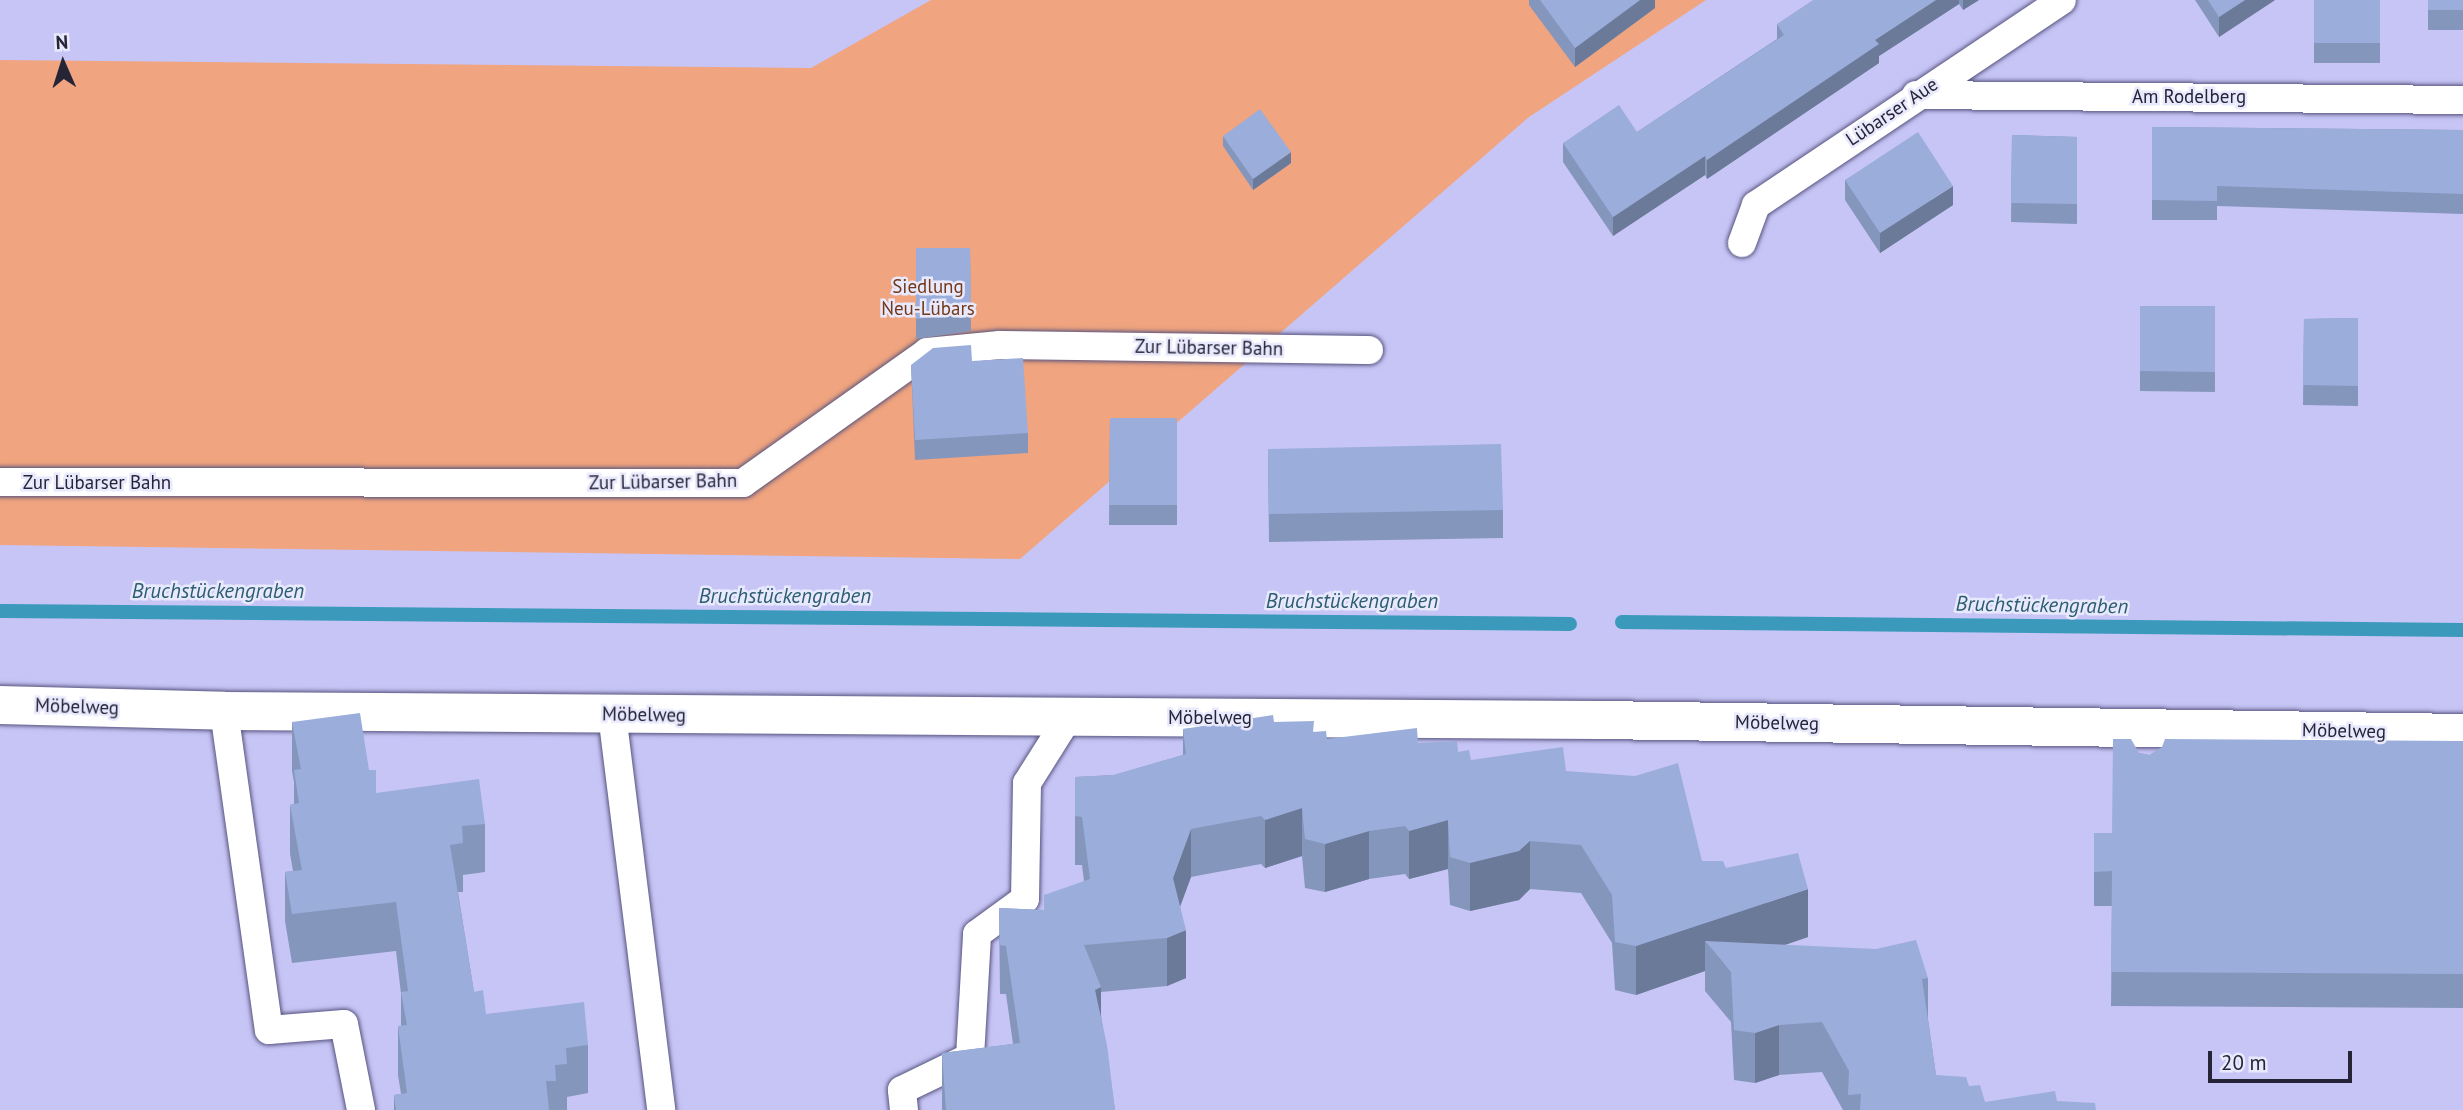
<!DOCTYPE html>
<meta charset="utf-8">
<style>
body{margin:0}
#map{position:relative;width:2463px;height:1110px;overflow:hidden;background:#c7c5f6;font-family:"PT Sans",sans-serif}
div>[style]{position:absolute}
.green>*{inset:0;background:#f0a47f}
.stream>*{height:14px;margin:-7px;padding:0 7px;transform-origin:7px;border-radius:7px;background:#3b99bc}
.roads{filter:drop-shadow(0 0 2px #57547f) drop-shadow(0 0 2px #57547f)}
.service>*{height:28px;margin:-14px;padding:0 14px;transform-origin:14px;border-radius:14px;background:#fff}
.minor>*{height:38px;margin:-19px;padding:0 19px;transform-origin:19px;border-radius:19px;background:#fff}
.wall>*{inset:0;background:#8596bc}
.shaded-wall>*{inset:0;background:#6c7a99}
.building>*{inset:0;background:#9baedb}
span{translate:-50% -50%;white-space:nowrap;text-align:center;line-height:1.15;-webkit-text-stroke:5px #e9e9fd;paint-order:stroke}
.street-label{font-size:19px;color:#262437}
.park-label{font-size:19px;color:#733818}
.water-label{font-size:21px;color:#2c5d71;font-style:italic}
.north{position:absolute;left:28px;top:28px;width:70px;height:70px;-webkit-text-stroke:5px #e9e9fd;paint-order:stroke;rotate:357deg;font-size:19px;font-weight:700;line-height:28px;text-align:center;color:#262437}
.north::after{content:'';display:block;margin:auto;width:24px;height:32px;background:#262437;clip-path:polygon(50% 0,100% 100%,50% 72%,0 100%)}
.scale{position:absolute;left:2208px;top:1051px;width:144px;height:32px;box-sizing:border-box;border:4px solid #262437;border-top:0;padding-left:9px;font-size:21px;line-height:24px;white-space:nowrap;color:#262437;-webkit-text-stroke:5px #e9e9fd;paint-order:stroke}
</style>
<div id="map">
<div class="green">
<i style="clip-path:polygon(931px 0,1706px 0,1529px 117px,1020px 559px,0 545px,0 60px,811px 68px)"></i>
</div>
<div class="stream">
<i style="left:0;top:611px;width:1570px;rotate:0.47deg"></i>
<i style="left:1622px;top:622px;width:841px;rotate:0.55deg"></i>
</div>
<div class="roads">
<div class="service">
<i style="left:1916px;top:95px;width:547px;rotate:0.52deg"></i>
<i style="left:1742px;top:243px;width:40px;rotate:-69.8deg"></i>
<i style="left:1756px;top:205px;width:368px;rotate:-33.8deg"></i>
<i style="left:0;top:482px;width:743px;rotate:0.08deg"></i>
<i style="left:743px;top:483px;width:226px;rotate:-35.4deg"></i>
<i style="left:927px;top:352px;width:73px;rotate:-5.5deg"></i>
<i style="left:1000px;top:345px;width:369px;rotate:0.8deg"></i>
<i style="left:224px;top:711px;width:322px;rotate:82deg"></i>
<i style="left:269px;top:1030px;width:75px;rotate:-4.6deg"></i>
<i style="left:344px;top:1024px;width:88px;rotate:78.8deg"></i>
<i style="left:612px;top:714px;width:399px;rotate:82.9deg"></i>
<i style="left:904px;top:1110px;width:20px;rotate:-96deg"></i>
<i style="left:902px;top:1090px;width:76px;rotate:-25.9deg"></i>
<i style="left:970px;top:1057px;width:123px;rotate:-86.7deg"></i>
<i style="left:977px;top:934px;width:59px;rotate:-36.1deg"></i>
<i style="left:1025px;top:899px;width:116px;rotate:-89deg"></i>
<i style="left:1027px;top:783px;width:77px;rotate:-57.8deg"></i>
</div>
<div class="minor">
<i style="left:0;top:705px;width:224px;rotate:1.5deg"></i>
<i style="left:224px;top:711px;width:1375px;rotate:0.38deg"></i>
<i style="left:1599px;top:720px;width:864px;rotate:0.86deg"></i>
</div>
</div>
<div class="wall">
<i style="clip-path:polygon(1529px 0,1655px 0,1655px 8px,1575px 67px,1529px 5px)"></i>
<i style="clip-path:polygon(1850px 0,1979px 0,1963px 10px,1959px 4px,1879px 56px,1879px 63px,1707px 179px,1705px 175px,1613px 236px,1563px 162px,1563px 143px,1637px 132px,1777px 39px,1777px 24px)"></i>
<i style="clip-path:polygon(2195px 0,2275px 0,2219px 37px)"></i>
<i style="clip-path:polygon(2314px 0,2380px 0,2380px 63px,2314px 63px)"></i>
<i style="clip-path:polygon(2428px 0,2463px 0,2463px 30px,2428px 30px)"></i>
<i style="clip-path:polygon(2152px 127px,2463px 130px,2463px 214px,2217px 206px,2217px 220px,2152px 220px)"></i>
<i style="clip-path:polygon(2012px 135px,2077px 137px,2077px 224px,2011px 222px)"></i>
<i style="clip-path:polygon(1223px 136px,1291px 163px,1253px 190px,1223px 146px)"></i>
<i style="clip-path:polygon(1845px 180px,1953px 205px,1880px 253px,1845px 200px)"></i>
<i style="clip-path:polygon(916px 248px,970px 248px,971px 331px,916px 339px)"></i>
<i style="clip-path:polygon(2140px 306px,2215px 306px,2215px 392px,2140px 391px)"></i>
<i style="clip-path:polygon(2358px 318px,2358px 406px,2303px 405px,2304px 319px)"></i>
<i style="clip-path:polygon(972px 361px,1028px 433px,1028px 453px,915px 460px,911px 365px)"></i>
<i style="clip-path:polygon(1110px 418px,1177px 418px,1177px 525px,1109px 525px)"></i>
<i style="clip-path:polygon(1268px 449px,1503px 510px,1503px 538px,1269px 542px)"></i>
<i style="clip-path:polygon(292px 722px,369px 770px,376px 793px,485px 824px,485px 872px,463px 875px,463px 892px,458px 892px,474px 992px,486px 1014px,588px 1045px,588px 1093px,567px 1097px,567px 1110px,394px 1110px,394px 1095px,401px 1094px,398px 1075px,398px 1026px,401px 1026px,401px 994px,396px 951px,292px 963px,285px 921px,285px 872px,293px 871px,290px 854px,290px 805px,294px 804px,294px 782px,292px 771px)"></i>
<i style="clip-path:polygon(1274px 722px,1314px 732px,1327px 739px,1418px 743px,1458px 752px,1471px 760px,1566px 771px,1702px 861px,1726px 868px,1808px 937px,1785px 945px,1928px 978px,1928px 1019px,1936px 1075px,1969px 1086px,1985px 1102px,2057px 1101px,2096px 1110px,1843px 1110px,1822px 1072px,1779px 1075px,1755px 1083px,1734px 1080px,1731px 1022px,1705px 991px,1705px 971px,1636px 995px,1615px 990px,1612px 943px,1581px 893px,1530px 889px,1519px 900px,1470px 911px,1450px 905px,1448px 869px,1409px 879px,1405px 874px,1369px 879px,1325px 892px,1305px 888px,1302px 856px,1265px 868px,1261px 864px,1191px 877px,1180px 906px,1186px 978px,1167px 986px,1101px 992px,1101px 1015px,1115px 1110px,942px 1110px,942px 1053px,1013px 1044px,1006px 994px,1000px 994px,999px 908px,1044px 910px,1084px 881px,1082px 865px,1075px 865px,1075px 777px,1114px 775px,1183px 755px,1183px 729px)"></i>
<i style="clip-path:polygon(2463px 741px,2463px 1008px,2111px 1006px,2112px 906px,2094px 906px,2094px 833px,2112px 833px,2139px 753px,2149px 755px)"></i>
</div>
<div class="shaded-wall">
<i style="clip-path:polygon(1640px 0,1655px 0,1655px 8px,1575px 67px,1575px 48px)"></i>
<i style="clip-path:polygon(1936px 0,1959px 0,1959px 4px,1879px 56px,1879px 63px,1707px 179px,1707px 160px,1875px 40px)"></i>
<i style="clip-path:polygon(1963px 0,1979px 0,1963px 10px)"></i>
<i style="clip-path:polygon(2245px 0,2275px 0,2219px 37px,2219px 17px)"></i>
<i style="clip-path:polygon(1291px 152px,1291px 163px,1253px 190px,1253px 179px)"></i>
<i style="clip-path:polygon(1705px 156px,1705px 175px,1613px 236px,1613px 217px)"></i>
<i style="clip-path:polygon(1953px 186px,1953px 205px,1880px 253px,1880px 233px)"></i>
<i style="clip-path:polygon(1302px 808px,1302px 856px,1265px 868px,1265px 820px)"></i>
<i style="clip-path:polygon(1448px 820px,1448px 869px,1409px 879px,1409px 831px)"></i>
<i style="clip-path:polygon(1191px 829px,1191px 877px,1173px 926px,1173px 878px)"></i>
<i style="clip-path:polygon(1369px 831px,1369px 879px,1325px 892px,1325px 844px)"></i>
<i style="clip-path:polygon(1530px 841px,1530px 889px,1519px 900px,1470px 911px,1470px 863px)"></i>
<i style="clip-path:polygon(1808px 889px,1808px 937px,1725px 965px,1705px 941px,1705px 971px,1636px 995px,1636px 946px)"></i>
<i style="clip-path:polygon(1186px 930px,1186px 978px,1167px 986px,1167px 938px)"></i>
<i style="clip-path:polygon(1101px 987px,1101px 1035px,1095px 990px)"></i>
<i style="clip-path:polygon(1779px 1025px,1779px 1075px,1755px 1083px,1755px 1033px)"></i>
</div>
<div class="building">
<i style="clip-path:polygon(1540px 0,1640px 0,1575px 48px)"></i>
<i style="clip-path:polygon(1813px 0,1936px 0,1875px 40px,1879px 44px,1707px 160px,1705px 156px,1613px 217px,1563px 143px,1619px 105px,1637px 132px,1784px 35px,1777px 24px)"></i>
<i style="clip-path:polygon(2208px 0,2245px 0,2219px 17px)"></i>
<i style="clip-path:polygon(2314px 0,2380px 0,2380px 43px,2314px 43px)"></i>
<i style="clip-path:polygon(2428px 0,2463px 0,2463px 10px,2428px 10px)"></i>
<i style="clip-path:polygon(1260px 109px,1291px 152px,1253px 179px,1223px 136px)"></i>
<i style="clip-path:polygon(2152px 127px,2463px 130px,2463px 194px,2217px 186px,2217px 201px,2152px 200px)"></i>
<i style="clip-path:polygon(1918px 132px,1953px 186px,1880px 233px,1845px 180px)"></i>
<i style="clip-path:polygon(2012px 135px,2077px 137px,2077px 204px,2011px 203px)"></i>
<i style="clip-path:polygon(916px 248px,970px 248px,971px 311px,916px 319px)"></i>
<i style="clip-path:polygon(2140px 306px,2215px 306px,2215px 372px,2140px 371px)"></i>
<i style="clip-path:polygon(2358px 318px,2358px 386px,2303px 385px,2304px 319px)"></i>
<i style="clip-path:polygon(971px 345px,972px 361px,1023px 358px,1028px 433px,915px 440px,911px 365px,933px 348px)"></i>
<i style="clip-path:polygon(1110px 418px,1177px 418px,1177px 505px,1109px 505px)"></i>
<i style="clip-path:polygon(1501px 444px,1503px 510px,1269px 514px,1268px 449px)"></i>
<i style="clip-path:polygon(360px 713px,369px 770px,376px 770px,376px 793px,479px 779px,485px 824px,462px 826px,463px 843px,450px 845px,474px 992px,483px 990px,486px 1014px,584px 1002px,588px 1045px,566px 1048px,567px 1064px,555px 1065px,556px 1081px,546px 1081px,549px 1110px,396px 1110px,394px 1095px,407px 1093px,398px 1026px,407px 1025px,401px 992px,408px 991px,396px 902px,292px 914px,285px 872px,302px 870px,290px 805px,299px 803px,294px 770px,301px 769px,292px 722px)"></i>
<i style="clip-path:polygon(1273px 715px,1274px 722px,1314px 721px,1313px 732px,1326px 731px,1327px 739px,1417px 728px,1418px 743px,1457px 741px,1458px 752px,1469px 750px,1471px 760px,1563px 747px,1566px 771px,1635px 776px,1678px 763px,1702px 861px,1723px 861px,1726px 868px,1798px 853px,1808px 889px,1636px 946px,1615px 942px,1612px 895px,1581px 845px,1530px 841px,1519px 851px,1470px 863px,1450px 857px,1448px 820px,1409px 831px,1405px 826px,1369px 831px,1325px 844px,1305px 839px,1302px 808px,1265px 820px,1261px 816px,1191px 829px,1173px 878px,1186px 930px,1167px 938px,1084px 945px,1101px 987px,1095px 990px,1107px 1045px,1115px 1110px,946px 1110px,942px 1053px,1020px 1043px,1006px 946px,1000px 945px,999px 908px,1044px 910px,1044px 895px,1090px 879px,1082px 817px,1075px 816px,1075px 777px,1114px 775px,1186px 754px,1183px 729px)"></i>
<i style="clip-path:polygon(2113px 739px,2131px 739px,2139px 753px,2149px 755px,2162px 747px,2165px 739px,2463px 741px,2463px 974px,2111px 972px,2112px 871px,2094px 872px,2094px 833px,2112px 833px)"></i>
<i style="clip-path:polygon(1916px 940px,1928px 978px,1922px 979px,1936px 1075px,1966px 1077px,1969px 1086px,1980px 1085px,1985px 1102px,2055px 1091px,2057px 1101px,2095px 1103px,2096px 1110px,1860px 1110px,1861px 1094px,1848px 1095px,1849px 1071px,1822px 1022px,1779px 1025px,1755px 1033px,1734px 1030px,1731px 972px,1705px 941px,1876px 949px)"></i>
</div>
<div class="street-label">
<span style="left:2189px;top:97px">Am Rodelberg</span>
<span style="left:1892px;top:112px;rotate:-34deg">Lübarser Aue</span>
<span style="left:1209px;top:348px;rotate:1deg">Zur Lübarser Bahn</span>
<span style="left:663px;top:482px;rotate:-1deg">Zur Lübarser Bahn</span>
<span style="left:97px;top:483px">Zur Lübarser Bahn</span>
<span style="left:77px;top:707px;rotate:2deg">Möbelweg</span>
<span style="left:644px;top:715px;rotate:1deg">Möbelweg</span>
<span style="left:1210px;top:718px">Möbelweg</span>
<span style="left:1777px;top:723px;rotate:1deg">Möbelweg</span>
<span style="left:2344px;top:731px;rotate:1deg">Möbelweg</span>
</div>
<div class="park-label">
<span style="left:928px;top:298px">Siedlung<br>Neu-Lübars</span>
</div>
<div class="water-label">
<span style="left:218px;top:591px">Bruchstückengraben</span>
<span style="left:785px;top:596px">Bruchstückengraben</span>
<span style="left:1352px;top:601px">Bruchstückengraben</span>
<span style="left:2042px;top:605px;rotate:1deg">Bruchstückengraben</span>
</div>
<div class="north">N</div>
<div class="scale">20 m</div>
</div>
